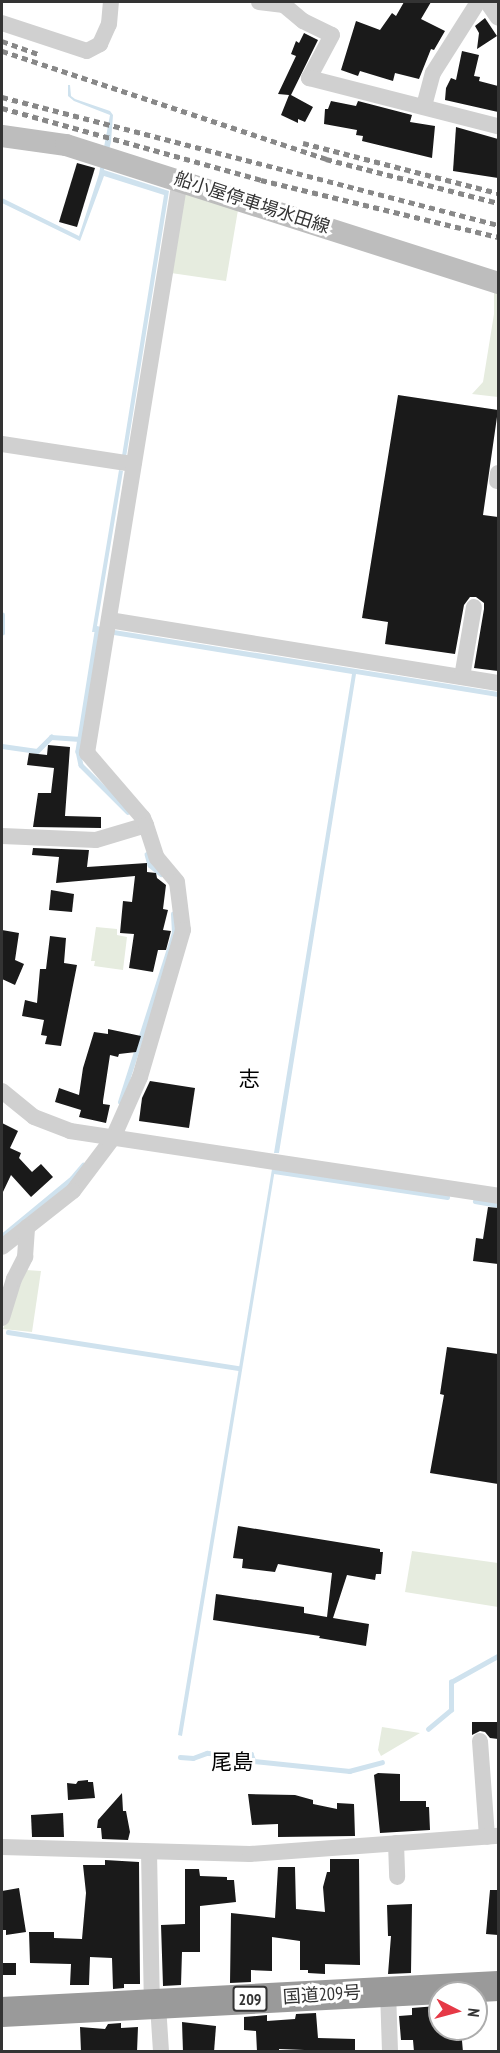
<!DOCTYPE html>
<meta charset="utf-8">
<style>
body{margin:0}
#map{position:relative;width:500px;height:2053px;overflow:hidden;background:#fff;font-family:"PT Sans Narrow","Noto Sans JP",sans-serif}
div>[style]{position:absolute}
.green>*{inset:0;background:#e6ecdf}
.water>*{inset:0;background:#cfe2ee}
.stream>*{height:4.5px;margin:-2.25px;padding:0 2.25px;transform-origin:2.25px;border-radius:2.25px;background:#cfe2ee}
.building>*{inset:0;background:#1a1a1a}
.street>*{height:16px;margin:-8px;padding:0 8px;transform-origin:8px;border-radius:8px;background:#d0d0d0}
.secondary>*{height:22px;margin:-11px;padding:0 11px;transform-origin:11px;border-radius:11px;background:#bdbdbd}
.highway>*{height:30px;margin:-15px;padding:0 15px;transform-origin:15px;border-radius:15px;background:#9a9a9a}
.rail>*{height:4.5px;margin-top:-2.25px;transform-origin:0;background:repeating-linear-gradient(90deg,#888 0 6px,transparent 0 10.5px)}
span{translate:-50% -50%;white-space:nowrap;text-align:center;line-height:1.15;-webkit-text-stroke:6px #fff;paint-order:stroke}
.shield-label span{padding:2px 4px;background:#fff;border:2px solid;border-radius:4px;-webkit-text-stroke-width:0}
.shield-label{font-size:16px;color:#333;font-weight:700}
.street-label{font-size:18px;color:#333}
.quarter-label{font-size:21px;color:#000}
.frame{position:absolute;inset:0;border:3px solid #333;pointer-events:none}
.north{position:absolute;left:428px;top:1981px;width:60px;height:60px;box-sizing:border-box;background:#fff;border:2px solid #adadad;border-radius:50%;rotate:96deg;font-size:16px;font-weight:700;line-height:24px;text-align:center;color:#333}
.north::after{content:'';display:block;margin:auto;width:21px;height:27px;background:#e63946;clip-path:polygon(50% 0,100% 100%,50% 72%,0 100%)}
</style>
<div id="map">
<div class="green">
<i style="clip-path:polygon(185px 194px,238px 210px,226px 281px,171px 273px)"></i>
<i style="clip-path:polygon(494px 292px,498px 293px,498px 397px,472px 394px,483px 382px,494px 314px)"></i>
<i style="clip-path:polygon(96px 927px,117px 929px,117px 935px,127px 937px,123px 970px,94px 966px,95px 961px,91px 961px)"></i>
<i style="clip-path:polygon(26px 1270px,41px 1271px,32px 1332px,3px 1329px)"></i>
<i style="clip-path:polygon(412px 1551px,498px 1563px,498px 1607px,405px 1592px)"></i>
<i style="clip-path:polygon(382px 1727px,420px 1733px,381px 1756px,378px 1750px)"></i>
</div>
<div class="water">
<i style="clip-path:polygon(68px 85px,70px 85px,71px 96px,75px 99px,110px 111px,113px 115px,111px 142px,104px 170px,169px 191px,126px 457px,122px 456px,164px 195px,104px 176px,80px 241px,2px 203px,2px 198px,79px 236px,99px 174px,110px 115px,74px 101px,68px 96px)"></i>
<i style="clip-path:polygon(119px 470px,123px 471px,97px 626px,101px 627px,100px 632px,92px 632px)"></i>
<i style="clip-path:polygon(114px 630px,498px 692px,498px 697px,356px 674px,279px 1153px,274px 1153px,352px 674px,114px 635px)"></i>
<i style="clip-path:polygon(272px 1169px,275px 1169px,182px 1736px,178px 1735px)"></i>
</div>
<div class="stream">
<i style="left:97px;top:632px;width:121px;rotate:99.1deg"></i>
<i style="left:78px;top:751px;width:14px;rotate:78deg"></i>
<i style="left:81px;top:765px;width:66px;rotate:45deg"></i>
<i style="left:2px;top:633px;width:18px;rotate:-90deg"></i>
<i style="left:2px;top:746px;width:35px;rotate:8deg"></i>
<i style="left:37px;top:751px;width:20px;rotate:-45deg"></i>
<i style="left:51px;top:737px;width:29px;rotate:4deg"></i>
<i style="left:147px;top:854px;width:11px;rotate:75deg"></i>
<i style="left:150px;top:865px;width:14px;rotate:39deg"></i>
<i style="left:120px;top:1102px;width:177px;rotate:-72.3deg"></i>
<i style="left:174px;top:933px;width:19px;rotate:-93deg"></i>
<i style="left:274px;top:1171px;width:175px;rotate:8.5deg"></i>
<i style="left:475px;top:1201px;width:23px;rotate:10deg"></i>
<i style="left:2px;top:1236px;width:91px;rotate:-39.6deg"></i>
<i style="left:72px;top:1178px;width:17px;rotate:-50deg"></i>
<i style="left:8px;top:1332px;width:233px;rotate:8.9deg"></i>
<i style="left:428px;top:1729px;width:30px;rotate:-40deg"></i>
<i style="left:451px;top:1710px;width:28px;rotate:-90deg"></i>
<i style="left:451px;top:1682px;width:54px;rotate:-29deg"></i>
<i style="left:180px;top:1757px;width:13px;rotate:4deg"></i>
<i style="left:193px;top:1758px;width:15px;rotate:-20deg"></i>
<i style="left:207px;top:1753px;width:44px;rotate:1.3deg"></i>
<i style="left:251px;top:1754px;width:8px;rotate:67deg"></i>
<i style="left:254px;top:1761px;width:96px;rotate:6deg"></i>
<i style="left:349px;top:1771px;width:34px;rotate:-15deg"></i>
</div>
<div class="building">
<i style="clip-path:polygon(404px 2px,431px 2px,421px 19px,445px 31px,434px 50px,431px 49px,419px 79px,395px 73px,393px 81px,360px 71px,358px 76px,341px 70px,356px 21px,380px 30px,392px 13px,396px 16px)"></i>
<i style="clip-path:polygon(485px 18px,497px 36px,477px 49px,479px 33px,475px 26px)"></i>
<i style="clip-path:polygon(304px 33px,318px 40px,291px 95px,313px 107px,305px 122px,298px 119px,298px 123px,281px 115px,289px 95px,278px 94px,296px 56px,291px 54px,296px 41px,299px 43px)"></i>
<i style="clip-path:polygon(462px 51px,479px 55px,474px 76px,480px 77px,479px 81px,498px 86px,498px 112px,445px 100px,446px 88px,451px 78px,456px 80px)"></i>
<i style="clip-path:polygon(331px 101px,356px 106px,358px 101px,412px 115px,410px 122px,435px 126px,432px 158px,362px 141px,363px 136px,356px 135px,357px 130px,324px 124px,325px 109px,328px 109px)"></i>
<i style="clip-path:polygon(456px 127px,498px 139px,498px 178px,453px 171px)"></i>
<i style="clip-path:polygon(77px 163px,95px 168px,77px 227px,59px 222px)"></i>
<i style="clip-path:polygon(398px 395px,498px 410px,483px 515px,498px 517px,498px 671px,474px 668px,484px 609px,484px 603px,476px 597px,470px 597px,464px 605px,455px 654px,385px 644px,388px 622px,362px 618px)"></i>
<i style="clip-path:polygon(48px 745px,70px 747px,65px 816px,101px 817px,101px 828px,33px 827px,38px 793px,51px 793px,54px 768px,27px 765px,29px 753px,47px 755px)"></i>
<i style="clip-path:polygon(33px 848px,89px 850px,87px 867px,147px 863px,147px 872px,156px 873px,157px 878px,166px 885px,163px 909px,168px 910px,163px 930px,171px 931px,166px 950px,158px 950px,153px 972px,129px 968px,134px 934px,120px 933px,123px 901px,132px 902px,135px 876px,56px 883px,59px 857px,32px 855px)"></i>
<i style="clip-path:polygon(51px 890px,74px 894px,72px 912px,49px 910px)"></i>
<i style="clip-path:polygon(2px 930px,19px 933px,15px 960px,24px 964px,15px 985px,2px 979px)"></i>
<i style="clip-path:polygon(50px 936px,66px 938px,64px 963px,77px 965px,61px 1046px,45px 1044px,47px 1036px,41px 1035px,44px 1020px,22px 1016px,25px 1000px,37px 1003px,40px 969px,46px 969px)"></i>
<i style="clip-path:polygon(108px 1029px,141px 1036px,136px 1052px,119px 1054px,118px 1057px,110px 1055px,103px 1101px,103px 1104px,110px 1105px,106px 1123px,79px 1117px,81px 1110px,55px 1102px,59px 1088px,79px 1095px,83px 1068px,94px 1032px,108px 1034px)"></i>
<i style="clip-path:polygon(150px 1081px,195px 1088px,189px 1128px,139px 1121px,142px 1098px)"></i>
<i style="clip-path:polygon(2px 1123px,18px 1131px,10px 1148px,21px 1153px,19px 1158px,32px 1172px,41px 1164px,53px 1177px,31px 1197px,11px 1175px,2px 1194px)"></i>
<i style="clip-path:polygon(488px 1207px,498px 1208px,498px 1264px,473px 1261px,476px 1238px,483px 1239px)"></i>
<i style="clip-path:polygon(447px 1347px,498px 1354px,498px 1484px,430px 1473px,444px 1395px,440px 1394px)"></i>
<i style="clip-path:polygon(238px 1526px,380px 1549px,380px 1552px,383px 1552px,381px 1574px,376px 1574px,375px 1580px,347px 1575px,333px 1618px,369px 1624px,366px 1646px,319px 1638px,320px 1636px,213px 1620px,216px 1594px,304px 1607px,304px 1613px,327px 1617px,332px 1573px,278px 1564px,275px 1572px,242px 1568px,243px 1559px,233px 1558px)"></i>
<i style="clip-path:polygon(472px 1722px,498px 1722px,498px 1739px,490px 1738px,485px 1732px,480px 1731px,472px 1735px)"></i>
<i style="clip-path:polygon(378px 1773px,400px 1774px,400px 1801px,426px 1801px,426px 1807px,429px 1807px,430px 1830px,380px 1833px,374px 1775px)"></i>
<i style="clip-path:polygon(88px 1780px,88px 1782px,93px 1782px,95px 1798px,68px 1800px,67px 1783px,76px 1784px,78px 1781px)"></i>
<i style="clip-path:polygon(122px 1793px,123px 1811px,126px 1811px,130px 1832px,128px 1840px,102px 1839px,101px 1828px,97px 1828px,98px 1820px)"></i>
<i style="clip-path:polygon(248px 1794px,295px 1795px,313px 1800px,313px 1804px,337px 1809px,337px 1803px,354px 1804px,355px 1836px,278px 1837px,278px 1824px,252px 1825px)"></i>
<i style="clip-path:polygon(63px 1813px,64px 1837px,32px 1837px,31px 1815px)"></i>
<i style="clip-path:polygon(330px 1859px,359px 1859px,360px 1965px,325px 1964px,325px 1974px,308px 1973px,308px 1970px,300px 1970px,300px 1941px,272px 1937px,272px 1971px,251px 1970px,251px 1982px,230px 1983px,231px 1913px,275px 1918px,278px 1867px,295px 1867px,296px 1909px,325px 1912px,323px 1887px,327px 1872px,330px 1872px)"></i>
<i style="clip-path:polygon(105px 1860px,139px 1862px,140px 1984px,124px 1984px,124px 1988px,113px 1989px,112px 1958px,90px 1957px,89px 1985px,70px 1985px,71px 1964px,30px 1963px,29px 1932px,54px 1932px,54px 1938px,82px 1939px,86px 1893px,83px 1865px,105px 1865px)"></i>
<i style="clip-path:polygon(185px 1869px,199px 1869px,200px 1876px,227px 1877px,227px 1880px,234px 1880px,236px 1902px,200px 1906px,200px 1952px,182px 1952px,181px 1985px,163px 1986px,161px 1925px,185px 1924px)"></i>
<i style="clip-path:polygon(19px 1888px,26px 1932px,6px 1935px,6px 1930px,2px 1930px,2px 1891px)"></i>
<i style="clip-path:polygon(490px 1890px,498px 1890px,498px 1935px,486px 1934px)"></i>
<i style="clip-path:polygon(412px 1904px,411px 1973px,388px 1974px,391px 1936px,388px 1936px,387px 1905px)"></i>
<i style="clip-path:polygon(2px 1963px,16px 1963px,16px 1975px,2px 1975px)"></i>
<i style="clip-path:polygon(437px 2006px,438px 2029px,461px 2029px,463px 2052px,414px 2052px,413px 2040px,401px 2040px,399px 2016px,412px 2015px,412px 2008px)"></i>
<i style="clip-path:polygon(316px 2013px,318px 2038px,355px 2039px,355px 2052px,279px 2049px,279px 2052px,257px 2052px,256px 2031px,244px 2030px,244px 2017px,267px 2015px,267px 2021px,295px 2019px,296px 2014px)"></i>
<i style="clip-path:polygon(182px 2022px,216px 2026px,214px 2052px,183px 2052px)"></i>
<i style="clip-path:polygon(121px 2023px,121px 2028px,138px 2027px,137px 2052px,81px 2052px,80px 2027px,105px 2029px,108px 2024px)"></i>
</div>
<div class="street">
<i style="left:259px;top:2px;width:25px;rotate:7deg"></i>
<i style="left:284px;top:5px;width:25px;rotate:40deg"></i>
<i style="left:303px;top:21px;width:32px;rotate:26deg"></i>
<i style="left:332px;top:35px;width:49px;rotate:118.1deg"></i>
<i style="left:309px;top:78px;width:195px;rotate:14.3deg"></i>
<i style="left:487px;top:2px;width:19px;rotate:55deg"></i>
<i style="left:2px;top:23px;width:89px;rotate:18.2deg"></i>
<i style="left:87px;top:51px;width:15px;rotate:-28deg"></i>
<i style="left:100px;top:44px;width:22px;rotate:-66deg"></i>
<i style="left:109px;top:24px;width:22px;rotate:-85deg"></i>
<i style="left:424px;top:106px;width:34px;rotate:-75deg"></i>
<i style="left:433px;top:73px;width:84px;rotate:-57.6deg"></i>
<i style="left:2px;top:444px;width:133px;rotate:8.7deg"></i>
<i style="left:497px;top:481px;width:8px;rotate:-83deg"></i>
<i style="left:109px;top:620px;width:394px;rotate:9.2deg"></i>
<i style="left:462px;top:677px;width:71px;rotate:-80.3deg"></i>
<i style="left:146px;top:825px;width:8px;rotate:-113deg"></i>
<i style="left:143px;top:818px;width:86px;rotate:-130.7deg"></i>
<i style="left:87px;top:753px;width:580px;rotate:-80.78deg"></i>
<i style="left:2px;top:836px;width:94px;rotate:2.4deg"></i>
<i style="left:96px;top:840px;width:52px;rotate:-16.7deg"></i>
<i style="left:146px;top:825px;width:35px;rotate:72deg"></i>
<i style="left:157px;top:858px;width:31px;rotate:50deg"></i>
<i style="left:177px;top:882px;width:48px;rotate:82.9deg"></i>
<i style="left:183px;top:930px;width:153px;rotate:106.3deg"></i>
<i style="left:140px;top:1077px;width:67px;rotate:113.9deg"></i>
<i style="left:113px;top:1138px;width:66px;rotate:127deg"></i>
<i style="left:73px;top:1191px;width:90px;rotate:141.7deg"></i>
<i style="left:2px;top:1091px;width:41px;rotate:39.1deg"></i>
<i style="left:34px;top:1117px;width:39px;rotate:21deg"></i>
<i style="left:70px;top:1131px;width:433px;rotate:8.6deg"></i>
<i style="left:2px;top:1318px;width:41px;rotate:-72.9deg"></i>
<i style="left:14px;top:1279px;width:25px;rotate:-63deg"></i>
<i style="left:25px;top:1257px;width:30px;rotate:-86deg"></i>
<i style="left:480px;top:1741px;width:96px;rotate:85.8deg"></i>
<i style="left:396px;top:1843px;width:34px;rotate:88deg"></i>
<i style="left:2px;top:1847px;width:248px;rotate:1.6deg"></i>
<i style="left:250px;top:1854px;width:249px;rotate:-4.2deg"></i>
<i style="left:149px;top:1852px;width:153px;rotate:88.9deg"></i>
<i style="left:388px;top:1991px;width:61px;rotate:88.1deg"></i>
<i style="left:158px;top:2005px;width:47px;rotate:86.3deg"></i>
</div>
<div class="secondary">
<i style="left:2px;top:136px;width:65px;rotate:8deg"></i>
<i style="left:66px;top:145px;width:454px;rotate:17.7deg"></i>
</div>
<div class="highway">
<i style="left:2px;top:2012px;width:497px;rotate:-3deg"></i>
</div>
<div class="rail">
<i style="left:2px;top:41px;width:41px;rotate:19.7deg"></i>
<i style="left:2px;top:51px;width:342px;rotate:18.4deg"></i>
<i style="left:326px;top:159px;width:178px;rotate:14.3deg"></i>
<i style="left:2px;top:97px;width:512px;rotate:14.47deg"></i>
<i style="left:2px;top:108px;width:269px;rotate:15.5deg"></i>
<i style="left:261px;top:180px;width:244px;rotate:13.5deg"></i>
<i style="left:303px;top:143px;width:201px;rotate:14.4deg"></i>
</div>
<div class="shield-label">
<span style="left:250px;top:1999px">209</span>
</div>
<div class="street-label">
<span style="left:252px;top:203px;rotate:18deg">船小屋停車場水田線</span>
<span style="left:322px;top:1995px;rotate:-4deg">国道209号</span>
</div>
<div class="quarter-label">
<span style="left:249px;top:1079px">志</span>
<span style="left:232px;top:1762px">尾島</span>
</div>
<div class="frame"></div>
<div class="north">N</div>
</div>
